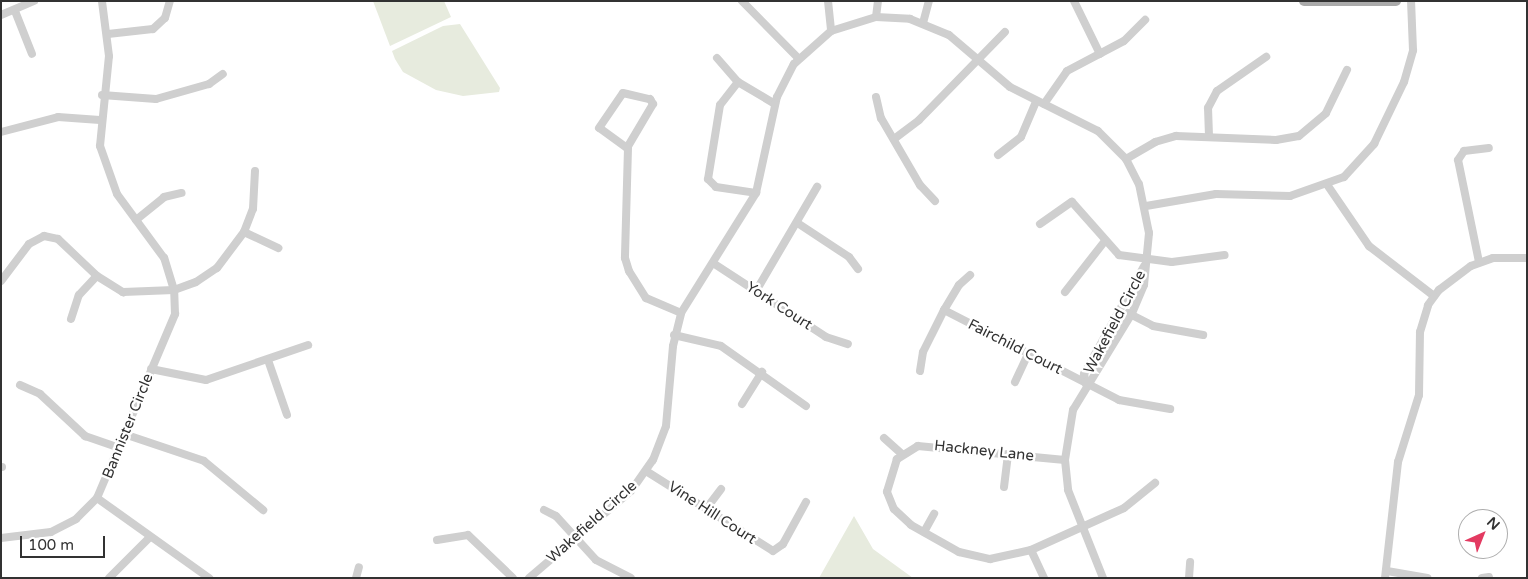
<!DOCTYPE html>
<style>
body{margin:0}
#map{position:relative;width:1528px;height:579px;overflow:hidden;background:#fff;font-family:"Varela Round",sans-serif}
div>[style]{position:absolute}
.green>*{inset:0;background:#e7ebde}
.minor>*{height:8px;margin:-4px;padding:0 4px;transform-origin:4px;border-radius:4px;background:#cfcfcf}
.major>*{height:10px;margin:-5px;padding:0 5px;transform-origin:5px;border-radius:5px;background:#aaa}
span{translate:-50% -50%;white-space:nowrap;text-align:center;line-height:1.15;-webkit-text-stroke:5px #fff;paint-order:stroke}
.street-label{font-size:15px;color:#323232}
.frame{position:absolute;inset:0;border:2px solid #323232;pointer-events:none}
.north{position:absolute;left:1458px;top:509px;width:50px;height:50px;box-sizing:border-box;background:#fff;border:1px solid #adadad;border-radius:50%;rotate:44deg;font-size:14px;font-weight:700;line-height:20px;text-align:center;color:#323232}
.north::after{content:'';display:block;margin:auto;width:18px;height:22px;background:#e33a61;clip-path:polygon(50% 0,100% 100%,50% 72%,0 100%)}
.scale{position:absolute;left:20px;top:536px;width:85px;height:22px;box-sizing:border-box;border:2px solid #323232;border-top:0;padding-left:6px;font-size:15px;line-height:18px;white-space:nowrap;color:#323232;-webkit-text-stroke:4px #fff;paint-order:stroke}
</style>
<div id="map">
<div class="green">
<i style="clip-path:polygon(373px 1px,444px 1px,451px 17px,390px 46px)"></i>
<i style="clip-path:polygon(460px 24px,500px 88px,499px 92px,463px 96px,436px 90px,403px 72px,395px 59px,392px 51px,443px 26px)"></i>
<i style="clip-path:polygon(854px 516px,873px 549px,913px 578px,819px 578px)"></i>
</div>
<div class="minor">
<i style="left:742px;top:1px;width:80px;rotate:45.5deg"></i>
<i style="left:828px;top:1px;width:30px;rotate:84deg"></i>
<i style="left:1074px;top:1px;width:59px;rotate:63.9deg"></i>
<i style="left:15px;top:11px;width:46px;rotate:68.4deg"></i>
<i style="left:1px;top:15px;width:36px;rotate:-23deg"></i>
<i style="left:876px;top:17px;width:16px;rotate:-83deg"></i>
<i style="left:923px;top:23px;width:23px;rotate:-75deg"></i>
<i style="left:108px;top:34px;width:45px;rotate:-6.3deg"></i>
<i style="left:153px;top:29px;width:16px;rotate:-43deg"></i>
<i style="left:165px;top:18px;width:18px;rotate:-74deg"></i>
<i style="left:717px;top:58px;width:32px;rotate:49deg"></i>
<i style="left:738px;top:82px;width:43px;rotate:30.7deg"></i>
<i style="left:738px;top:82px;width:29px;rotate:128deg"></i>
<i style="left:720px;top:105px;width:75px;rotate:99.2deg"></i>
<i style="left:708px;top:179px;width:11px;rotate:45deg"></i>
<i style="left:716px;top:187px;width:40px;rotate:8.5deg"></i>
<i style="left:623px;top:93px;width:28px;rotate:13deg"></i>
<i style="left:650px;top:99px;width:6px;rotate:59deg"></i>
<i style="left:653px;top:104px;width:51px;rotate:120.6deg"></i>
<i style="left:627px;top:148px;width:34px;rotate:-144deg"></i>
<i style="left:599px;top:128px;width:42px;rotate:-55.6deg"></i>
<i style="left:102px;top:95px;width:54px;rotate:4.2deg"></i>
<i style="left:156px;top:99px;width:55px;rotate:-15.8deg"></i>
<i style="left:209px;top:84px;width:17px;rotate:-36deg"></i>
<i style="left:876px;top:97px;width:22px;rotate:77deg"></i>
<i style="left:881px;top:118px;width:78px;rotate:59.8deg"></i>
<i style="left:920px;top:185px;width:22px;rotate:47deg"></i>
<i style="left:1044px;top:104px;width:40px;rotate:-55.1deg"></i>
<i style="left:1067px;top:71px;width:64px;rotate:-27.8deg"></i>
<i style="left:1124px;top:41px;width:30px;rotate:-45deg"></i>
<i style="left:1px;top:132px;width:59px;rotate:-14.7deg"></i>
<i style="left:58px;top:117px;width:42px;rotate:4.1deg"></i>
<i style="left:1209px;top:136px;width:28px;rotate:-92deg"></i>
<i style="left:1208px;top:108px;width:19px;rotate:-62deg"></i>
<i style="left:1217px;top:91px;width:60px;rotate:-34.8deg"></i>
<i style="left:894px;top:139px;width:31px;rotate:-37deg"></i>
<i style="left:919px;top:120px;width:123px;rotate:-45.7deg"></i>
<i style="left:628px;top:148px;width:110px;rotate:91.6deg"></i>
<i style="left:625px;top:258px;width:14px;rotate:73deg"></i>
<i style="left:629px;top:271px;width:32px;rotate:58deg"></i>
<i style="left:646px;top:298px;width:38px;rotate:23deg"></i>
<i style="left:998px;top:155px;width:29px;rotate:-38deg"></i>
<i style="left:1021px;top:137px;width:39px;rotate:-67deg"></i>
<i style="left:1126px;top:159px;width:34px;rotate:-30deg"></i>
<i style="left:1155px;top:142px;width:22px;rotate:-16deg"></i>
<i style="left:1176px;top:136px;width:100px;rotate:2.3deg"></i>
<i style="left:1276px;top:140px;width:23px;rotate:-10deg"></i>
<i style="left:1299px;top:136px;width:35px;rotate:-40deg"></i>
<i style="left:1326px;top:113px;width:48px;rotate:-64deg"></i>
<i style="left:1328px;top:186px;width:73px;rotate:55.7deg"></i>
<i style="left:1369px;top:246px;width:82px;rotate:37.6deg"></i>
<i style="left:1146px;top:206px;width:71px;rotate:-9.7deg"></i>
<i style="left:1216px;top:194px;width:74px;rotate:1.5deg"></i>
<i style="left:1290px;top:196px;width:57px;rotate:-19.4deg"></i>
<i style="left:1344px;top:177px;width:45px;rotate:-47.7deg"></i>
<i style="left:1374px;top:144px;width:69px;rotate:-64.2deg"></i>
<i style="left:1404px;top:82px;width:33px;rotate:-74deg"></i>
<i style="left:1413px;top:50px;width:49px;rotate:-92.3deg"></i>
<i style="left:136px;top:220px;width:36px;rotate:-39deg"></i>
<i style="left:164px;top:197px;width:18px;rotate:-13deg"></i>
<i style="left:799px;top:224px;width:60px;rotate:33.4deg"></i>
<i style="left:849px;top:257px;width:15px;rotate:53deg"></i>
<i style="left:1040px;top:224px;width:39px;rotate:-35deg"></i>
<i style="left:1072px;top:202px;width:71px;rotate:48.4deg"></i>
<i style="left:1119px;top:255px;width:53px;rotate:7.5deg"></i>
<i style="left:1172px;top:262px;width:53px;rotate:-7.5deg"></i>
<i style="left:244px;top:232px;width:38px;rotate:25deg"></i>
<i style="left:1479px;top:262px;width:104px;rotate:-101.6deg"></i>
<i style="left:1458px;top:160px;width:11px;rotate:-56deg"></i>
<i style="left:1464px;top:151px;width:25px;rotate:-7deg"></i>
<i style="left:713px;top:263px;width:135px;rotate:33.2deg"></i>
<i style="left:826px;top:337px;width:23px;rotate:18deg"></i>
<i style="left:1px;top:281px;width:46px;rotate:-52.9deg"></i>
<i style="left:29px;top:244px;width:17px;rotate:-28deg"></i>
<i style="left:44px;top:236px;width:14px;rotate:12deg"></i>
<i style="left:58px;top:239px;width:54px;rotate:43.5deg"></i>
<i style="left:97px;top:276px;width:31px;rotate:32deg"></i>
<i style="left:123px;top:292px;width:51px;rotate:-2.2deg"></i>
<i style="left:174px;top:290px;width:23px;rotate:-20deg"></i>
<i style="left:196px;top:282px;width:25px;rotate:-34deg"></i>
<i style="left:217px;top:268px;width:45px;rotate:-53.1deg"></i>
<i style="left:244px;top:232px;width:25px;rotate:-69deg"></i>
<i style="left:253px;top:209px;width:38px;rotate:-87deg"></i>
<i style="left:756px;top:291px;width:121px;rotate:-59.6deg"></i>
<i style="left:1065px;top:292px;width:63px;rotate:-52deg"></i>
<i style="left:944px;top:310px;width:197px;rotate:27.2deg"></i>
<i style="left:1119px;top:400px;width:52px;rotate:10deg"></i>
<i style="left:1128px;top:313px;width:28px;rotate:27deg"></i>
<i style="left:1153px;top:326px;width:51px;rotate:10.2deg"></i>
<i style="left:71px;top:319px;width:25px;rotate:-72deg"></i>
<i style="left:79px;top:295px;width:26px;rotate:-47deg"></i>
<i style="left:674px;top:335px;width:48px;rotate:13.2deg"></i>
<i style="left:721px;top:346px;width:104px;rotate:35.2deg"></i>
<i style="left:268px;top:360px;width:58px;rotate:70.9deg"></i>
<i style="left:151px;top:369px;width:56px;rotate:11.3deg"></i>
<i style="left:206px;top:380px;width:108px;rotate:-18.9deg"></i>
<i style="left:920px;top:371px;width:19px;rotate:-81deg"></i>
<i style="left:923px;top:352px;width:47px;rotate:-63.4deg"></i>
<i style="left:944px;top:310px;width:29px;rotate:-59deg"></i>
<i style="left:959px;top:285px;width:15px;rotate:-42deg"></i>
<i style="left:1015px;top:382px;width:31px;rotate:-65deg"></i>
<i style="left:1086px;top:384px;width:10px;rotate:-101deg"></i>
<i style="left:1084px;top:374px;width:124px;rotate:-60.9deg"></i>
<i style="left:20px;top:385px;width:22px;rotate:24deg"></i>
<i style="left:40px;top:394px;width:62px;rotate:43deg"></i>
<i style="left:85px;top:436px;width:36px;rotate:19deg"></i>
<i style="left:742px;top:404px;width:38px;rotate:-58deg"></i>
<i style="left:124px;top:434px;width:84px;rotate:18.6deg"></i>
<i style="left:204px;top:461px;width:77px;rotate:39.7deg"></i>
<i style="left:884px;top:438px;width:24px;rotate:42deg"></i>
<i style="left:1065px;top:460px;width:148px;rotate:-174.6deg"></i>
<i style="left:918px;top:446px;width:25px;rotate:148deg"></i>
<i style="left:897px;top:459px;width:34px;rotate:107deg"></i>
<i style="left:887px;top:492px;width:18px;rotate:68deg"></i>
<i style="left:894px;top:509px;width:23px;rotate:43deg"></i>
<i style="left:911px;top:525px;width:55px;rotate:29.4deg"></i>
<i style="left:959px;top:552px;width:32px;rotate:13deg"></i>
<i style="left:990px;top:559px;width:42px;rotate:-12.4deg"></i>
<i style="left:1031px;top:550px;width:102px;rotate:-24.3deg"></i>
<i style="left:1124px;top:508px;width:40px;rotate:-39deg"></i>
<i style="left:1px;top:467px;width:1px"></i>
<i style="left:646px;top:471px;width:150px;rotate:32.2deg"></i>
<i style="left:773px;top:551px;width:12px;rotate:-35deg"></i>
<i style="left:783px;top:544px;width:48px;rotate:-61.3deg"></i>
<i style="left:1004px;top:487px;width:33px;rotate:-83deg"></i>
<i style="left:97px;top:498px;width:138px;rotate:35.5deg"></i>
<i style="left:706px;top:509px;width:25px;rotate:-53deg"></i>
<i style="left:544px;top:510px;width:13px;rotate:27deg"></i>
<i style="left:556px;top:516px;width:59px;rotate:47.7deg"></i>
<i style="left:596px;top:560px;width:39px;rotate:27deg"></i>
<i style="left:924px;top:532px;width:21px;rotate:-61deg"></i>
<i style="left:1px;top:538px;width:50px;rotate:-6.8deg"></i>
<i style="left:51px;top:532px;width:28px;rotate:-27deg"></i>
<i style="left:76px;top:519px;width:30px;rotate:-45deg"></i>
<i style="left:97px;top:498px;width:200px;rotate:-67deg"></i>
<i style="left:175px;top:314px;width:24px;rotate:-92deg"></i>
<i style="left:174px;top:290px;width:34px;rotate:-107deg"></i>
<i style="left:164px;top:258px;width:79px;rotate:-126.3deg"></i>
<i style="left:117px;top:194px;width:51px;rotate:-109.5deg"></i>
<i style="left:100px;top:146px;width:90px;rotate:-84.3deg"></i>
<i style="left:109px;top:56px;width:55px;rotate:-97.3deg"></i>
<i style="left:437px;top:540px;width:31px;rotate:-9deg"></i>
<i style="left:468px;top:535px;width:62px;rotate:43.7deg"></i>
<i style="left:1031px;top:550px;width:31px;rotate:65deg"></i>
<i style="left:1387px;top:571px;width:41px;rotate:9.9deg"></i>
<i style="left:109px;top:578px;width:58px;rotate:-45deg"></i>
<i style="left:356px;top:578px;width:11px;rotate:-75deg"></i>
<i style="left:529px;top:578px;width:134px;rotate:-40.5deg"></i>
<i style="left:631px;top:491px;width:38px;rotate:-55deg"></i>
<i style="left:653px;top:460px;width:36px;rotate:-69deg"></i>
<i style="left:666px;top:426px;width:80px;rotate:-85deg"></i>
<i style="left:673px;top:346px;width:34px;rotate:-76deg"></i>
<i style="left:681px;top:313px;width:142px;rotate:-58deg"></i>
<i style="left:756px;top:193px;width:98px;rotate:-77.7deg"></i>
<i style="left:777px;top:97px;width:37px;rotate:-63deg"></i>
<i style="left:794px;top:64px;width:50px;rotate:-41.7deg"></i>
<i style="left:831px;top:31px;width:47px;rotate:-17.3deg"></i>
<i style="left:876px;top:17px;width:34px;rotate:3deg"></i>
<i style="left:910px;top:19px;width:42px;rotate:22.3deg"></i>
<i style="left:949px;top:35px;width:80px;rotate:40.4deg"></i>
<i style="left:1010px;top:87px;width:98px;rotate:26.6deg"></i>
<i style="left:1098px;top:131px;width:40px;rotate:45deg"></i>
<i style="left:1126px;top:159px;width:28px;rotate:63deg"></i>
<i style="left:1139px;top:184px;width:50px;rotate:78.5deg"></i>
<i style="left:1149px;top:233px;width:52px;rotate:95.5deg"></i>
<i style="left:1144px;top:285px;width:33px;rotate:113deg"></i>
<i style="left:1131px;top:315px;width:111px;rotate:121.4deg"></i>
<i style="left:1073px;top:410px;width:51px;rotate:99.1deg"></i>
<i style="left:1065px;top:460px;width:30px;rotate:84deg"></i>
<i style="left:1068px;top:490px;width:95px;rotate:68.3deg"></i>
<i style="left:1189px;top:578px;width:16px;rotate:-86deg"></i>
<i style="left:1385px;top:578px;width:117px;rotate:-83.6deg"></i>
<i style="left:1398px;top:462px;width:70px;rotate:-72.6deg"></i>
<i style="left:1419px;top:395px;width:63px;rotate:-89.1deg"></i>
<i style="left:1420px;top:332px;width:28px;rotate:-73deg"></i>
<i style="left:1428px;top:305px;width:19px;rotate:-54deg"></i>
<i style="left:1439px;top:290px;width:40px;rotate:-37deg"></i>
<i style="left:1471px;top:266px;width:23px;rotate:-20deg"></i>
<i style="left:1493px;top:258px;width:34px"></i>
<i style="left:1482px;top:578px;width:7px;rotate:-8deg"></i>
</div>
<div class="major">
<i style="left:1304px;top:1px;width:92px"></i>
</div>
<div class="street-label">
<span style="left:779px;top:306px;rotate:33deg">York Court</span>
<span style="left:1115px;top:322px;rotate:-62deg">Wakefield Circle</span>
<span style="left:1015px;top:347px;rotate:27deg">Fairchild Court</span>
<span style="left:128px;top:426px;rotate:-68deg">Bannister Circle</span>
<span style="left:984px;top:451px;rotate:6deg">Hackney Lane</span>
<span style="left:712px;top:513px;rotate:33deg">Vine Hill Court</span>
<span style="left:592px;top:522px;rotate:-42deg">Wakefield Circle</span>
</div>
<div class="frame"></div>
<div class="north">N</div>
<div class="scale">100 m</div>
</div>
